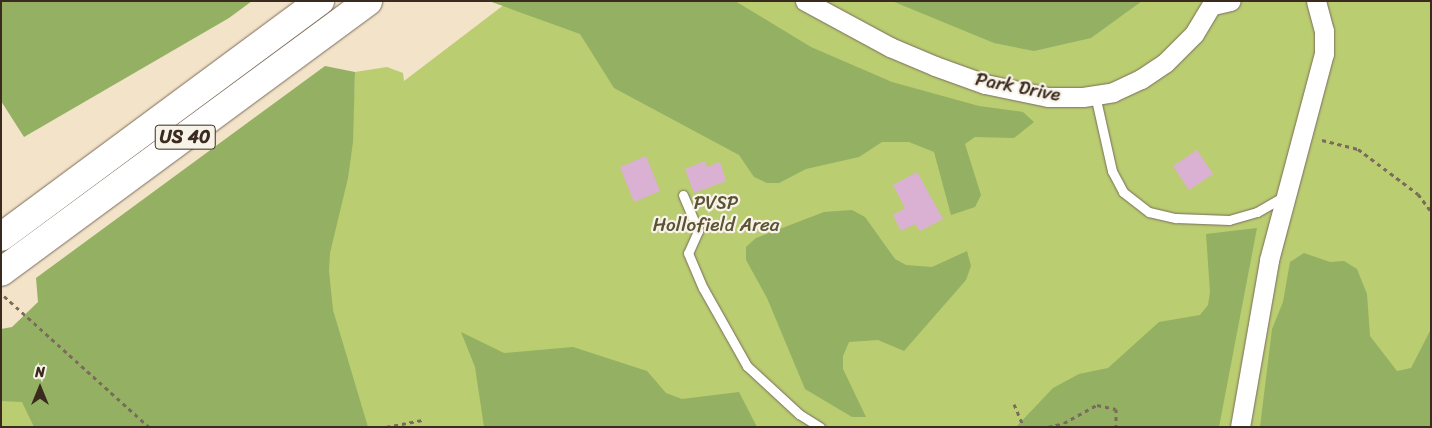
<!DOCTYPE html>
<style>
body{margin:0}
#map{position:relative;width:1432px;height:428px;overflow:hidden;background:#f2e3c9;font-family:Sriracha,sans-serif}
div>[style]{position:absolute}
.green>*{inset:0;background:#bacd71}
.forest>*{inset:0;background:#93b063}
.building>*{inset:0;background:#dbb1d3}
.path>*{height:3px;margin-top:-1.5px;transform-origin:0;background:repeating-linear-gradient(90deg,#7b6b5a 0 4px,transparent 0 8px)}
.roads{filter:drop-shadow(0 0 1px #7b6b5a) drop-shadow(0 0 1px #7b6b5a)}
.service>*{height:9px;margin:-4.5px;padding:0 4.5px;transform-origin:4.5px;border-radius:4.5px;background:#fff}
.minor>*{height:19px;margin:-9.5px;padding:0 9.5px;transform-origin:9.5px;border-radius:9.5px;background:#fff}
.primary>*{height:28px;margin:-14px;padding:0 14px;transform-origin:14px;border-radius:14px;background:#fff}
span{translate:-50% -50%;white-space:nowrap;text-align:center;line-height:1.15;-webkit-text-stroke:4.5px #f7f3e8;paint-order:stroke}
.shield-label span{padding:1px 4px;background:#f7f3e8;border:1px solid;border-radius:4px;-webkit-text-stroke-width:0}
.shield-label{font-size:18px;color:#3b2a1e;font-weight:700}
.street-label{font-size:19px;color:#3b2a1e}
.park-label{font-size:19px;color:#5b5333}
.frame{position:absolute;inset:0;border:2px solid #3b2a1e;pointer-events:none}
.north{position:absolute;left:15px;top:363px;width:50px;height:50px;-webkit-text-stroke:4px #f7f3e8;paint-order:stroke;rotate:0deg;font-size:14px;font-weight:700;line-height:20px;text-align:center;color:#3b2a1e}
.north::after{content:'';display:block;margin:auto;width:18px;height:22px;background:#3b2a1e;clip-path:polygon(50% 0,100% 100%,50% 72%,0 100%)}
</style>
<div id="map">
<div class="green">
<i style="clip-path:polygon(509px 1px,1431px 1px,1431px 427px,1px 427px,1px 344px,353px 120px,355px 72px,387px 67px,403px 73px,404px 81px)"></i>
</div>
<div class="forest">
<i style="clip-path:polygon(1px 1px,252px 1px,229px 18px,24px 137px,1px 101px)"></i>
<i style="clip-path:polygon(489px 1px,735px 1px,811px 47px,892px 82px,979px 106px,1023px 112px,1034px 122px,1014px 138px,975px 137px,965px 144px,981px 195px,975px 207px,951px 215px,934px 152px,909px 142px,882px 142px,859px 157px,806px 169px,779px 183px,767px 183px,754px 177px,739px 155px,614px 88px,580px 34px)"></i>
<i style="clip-path:polygon(892px 1px,1142px 1px,1091px 38px,1034px 51px,994px 43px)"></i>
<i style="clip-path:polygon(325px 66px,355px 72px,353px 142px,348px 178px,330px 253px,329px 271px,333px 310px,368px 427px,34px 427px,22px 402px,1px 401px,1px 329px,12px 327px,38px 302px,36px 278px)"></i>
<i style="clip-path:polygon(852px 210px,865px 217px,895px 259px,906px 265px,932px 267px,967px 251px,971px 266px,966px 280px,904px 351px,878px 340px,849px 342px,843px 356px,843px 369px,866px 417px,852px 417px,805px 389px,767px 298px,746px 260px,746px 247px,756px 238px,824px 212px)"></i>
<i style="clip-path:polygon(1257px 228px,1219px 427px,1016px 427px,1053px 388px,1079px 374px,1108px 368px,1159px 322px,1200px 315px,1208px 305px,1210px 292px,1206px 234px)"></i>
<i style="clip-path:polygon(1304px 253px,1330px 262px,1344px 261px,1357px 269px,1367px 294px,1370px 336px,1397px 371px,1411px 368px,1431px 329px,1431px 427px,1260px 427px,1272px 329px,1283px 302px,1290px 262px)"></i>
<i style="clip-path:polygon(461px 332px,504px 353px,573px 347px,647px 371px,666px 393px,682px 399px,739px 392px,757px 427px,484px 427px,475px 367px)"></i>
</div>
<div class="building">
<i style="clip-path:polygon(1197px 150px,1213px 174px,1189px 190px,1173px 166px)"></i>
<i style="clip-path:polygon(646px 156px,660px 191px,634px 202px,620px 167px)"></i>
<i style="clip-path:polygon(705px 161px,707px 167px,720px 162px,726px 181px,694px 193px,685px 169px)"></i>
<i style="clip-path:polygon(917px 172px,943px 219px,920px 231px,915px 224px,901px 231px,893px 215px,905px 208px,893px 185px)"></i>
</div>
<div class="path">
<i style="left:1322px;top:140px;width:37px;rotate:14deg"></i>
<i style="left:1358px;top:149px;width:75px;rotate:36.9deg"></i>
<i style="left:1418px;top:194px;width:21px;rotate:53deg"></i>
<i style="left:4px;top:296px;width:195px;rotate:42.1deg"></i>
<i style="left:1014px;top:404px;width:25px;rotate:67deg"></i>
<i style="left:386px;top:427px;width:37px;rotate:-11deg"></i>
<i style="left:1048px;top:427px;width:16px;rotate:-14deg"></i>
<i style="left:1064px;top:423px;width:38px;rotate:-29deg"></i>
<i style="left:1097px;top:405px;width:19px;rotate:12deg"></i>
<i style="left:1116px;top:409px;width:18px;rotate:90deg"></i>
</div>
<div class="roads">
<div class="service">
<i style="left:1095px;top:95px;width:78px;rotate:77.4deg"></i>
<i style="left:1112px;top:171px;width:24px;rotate:62deg"></i>
<i style="left:1123px;top:192px;width:33px;rotate:38deg"></i>
<i style="left:1149px;top:212px;width:28px;rotate:13deg"></i>
<i style="left:1176px;top:218px;width:53px;rotate:2.2deg"></i>
<i style="left:1229px;top:220px;width:29px;rotate:-16deg"></i>
<i style="left:1257px;top:212px;width:30px;rotate:-30deg"></i>
<i style="left:683px;top:195px;width:39px;rotate:67deg"></i>
<i style="left:698px;top:231px;width:24px;rotate:114deg"></i>
<i style="left:688px;top:253px;width:38px;rotate:67deg"></i>
<i style="left:703px;top:288px;width:90px;rotate:60.6deg"></i>
<i style="left:747px;top:366px;width:71px;rotate:42.7deg"></i>
<i style="left:799px;top:414px;width:25px;rotate:32deg"></i>
</div>
<div class="minor">
<i style="left:805px;top:1px;width:97px;rotate:28.4deg"></i>
<i style="left:890px;top:47px;width:49px;rotate:22.9deg"></i>
<i style="left:935px;top:66px;width:53px;rotate:19.8deg"></i>
<i style="left:985px;top:84px;width:64px;rotate:11.7deg"></i>
<i style="left:1048px;top:97px;width:35px"></i>
<i style="left:1083px;top:97px;width:30px;rotate:-9deg"></i>
<i style="left:1113px;top:92px;width:31px;rotate:-25deg"></i>
<i style="left:1141px;top:79px;width:29px;rotate:-34deg"></i>
<i style="left:1165px;top:63px;width:41px;rotate:-45deg"></i>
<i style="left:1194px;top:34px;width:39px;rotate:-59deg"></i>
<i style="left:1213px;top:5px;width:18px;rotate:-13deg"></i>
<i style="left:1240px;top:427px;width:169px;rotate:-80.1deg"></i>
<i style="left:1269px;top:260px;width:213px;rotate:-75.1deg"></i>
<i style="left:1324px;top:54px;width:23px;rotate:-90deg"></i>
<i style="left:1324px;top:31px;width:31px;rotate:-105deg"></i>
</div>
<div class="primary">
<i style="left:1px;top:237px;width:397px;rotate:-36.5deg"></i>
<i style="left:1px;top:272px;width:456px;rotate:-36.4deg"></i>
</div>
</div>
<div class="shield-label">
<span style="left:185px;top:137px">US 40</span>
</div>
<div class="street-label">
<span style="left:1018px;top:87px;rotate:11deg">Park Drive</span>
</div>
<div class="park-label">
<span style="left:716px;top:214px">PVSP<br>Hollofield Area</span>
</div>
<div class="frame"></div>
<div class="north">N</div>
</div>
